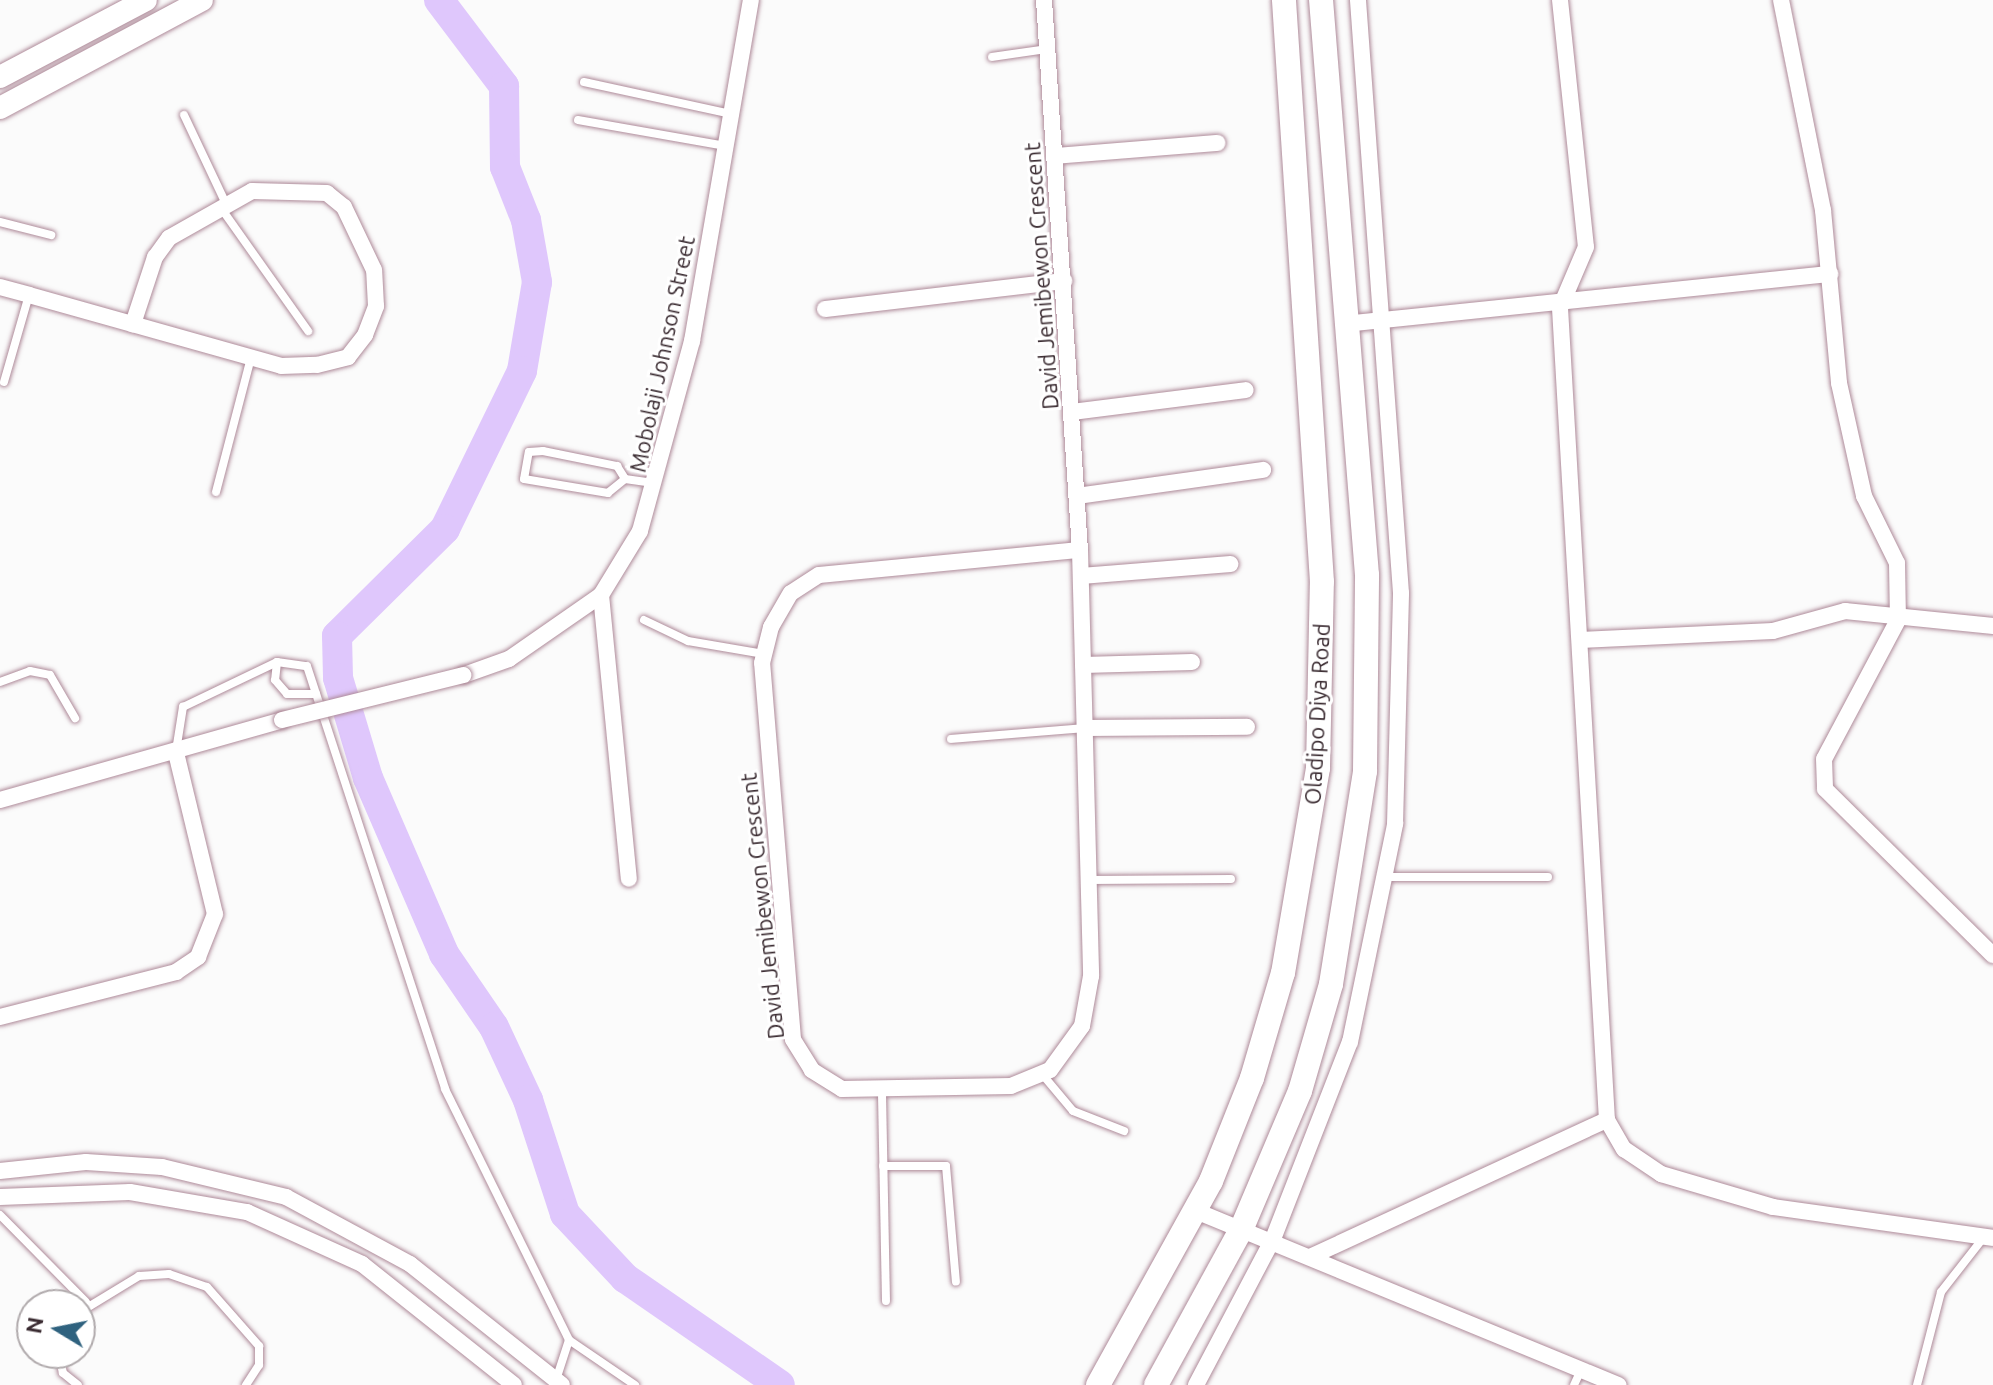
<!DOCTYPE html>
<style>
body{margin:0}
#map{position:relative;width:1993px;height:1385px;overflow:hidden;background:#fbfbfb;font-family:Ubuntu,sans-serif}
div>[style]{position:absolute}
.river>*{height:30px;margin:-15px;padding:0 15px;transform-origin:15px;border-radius:15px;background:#dfc7fc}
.roads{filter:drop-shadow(0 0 2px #ae8a99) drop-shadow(0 0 2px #ae8a99)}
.service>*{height:8px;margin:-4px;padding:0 4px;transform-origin:4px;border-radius:4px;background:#fff}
.minor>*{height:16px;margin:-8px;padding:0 8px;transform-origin:8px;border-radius:8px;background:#fff}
.tertiary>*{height:22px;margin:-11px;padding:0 11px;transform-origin:11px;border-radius:11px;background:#fff}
.secondary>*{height:24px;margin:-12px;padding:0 12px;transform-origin:12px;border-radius:12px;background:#fff}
.bridges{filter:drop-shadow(0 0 2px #ae8a99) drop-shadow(0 0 2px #ae8a99)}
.minor-bridge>*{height:16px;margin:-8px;padding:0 8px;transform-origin:8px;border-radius:8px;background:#fff}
span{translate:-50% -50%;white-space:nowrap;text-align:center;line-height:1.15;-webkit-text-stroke:6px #fff;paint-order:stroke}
.street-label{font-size:22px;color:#3b2c32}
.north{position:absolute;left:16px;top:1289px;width:80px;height:80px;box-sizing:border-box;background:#fff;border:2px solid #b1abad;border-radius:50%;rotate:280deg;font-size:22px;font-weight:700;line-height:32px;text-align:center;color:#3b2c32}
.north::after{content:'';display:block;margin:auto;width:28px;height:36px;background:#2f627f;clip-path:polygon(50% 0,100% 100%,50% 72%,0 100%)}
</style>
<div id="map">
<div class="river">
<i style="left:439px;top:0;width:108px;rotate:52.9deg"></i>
<i style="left:504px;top:86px;width:81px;rotate:89.3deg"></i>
<i style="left:505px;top:167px;width:57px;rotate:68.4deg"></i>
<i style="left:526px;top:220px;width:63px;rotate:79.9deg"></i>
<i style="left:537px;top:282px;width:90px;rotate:99.6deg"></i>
<i style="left:522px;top:371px;width:176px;rotate:116deg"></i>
<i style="left:445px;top:529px;width:152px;rotate:135.3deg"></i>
<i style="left:337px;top:636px;width:42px;rotate:88.6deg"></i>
<i style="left:338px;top:678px;width:104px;rotate:73.3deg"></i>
<i style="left:368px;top:778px;width:192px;rotate:66.6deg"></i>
<i style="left:444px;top:954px;width:88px;rotate:55.6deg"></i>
<i style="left:494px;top:1027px;width:81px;rotate:65deg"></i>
<i style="left:528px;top:1100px;width:120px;rotate:72deg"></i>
<i style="left:565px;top:1214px;width:88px;rotate:46.8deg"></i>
<i style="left:625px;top:1278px;width:188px;rotate:34.6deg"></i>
</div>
<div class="roads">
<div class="service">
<i style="left:992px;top:57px;width:56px;rotate:-8.3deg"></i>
<i style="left:584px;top:82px;width:150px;rotate:12.3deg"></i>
<i style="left:184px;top:115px;width:98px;rotate:64.7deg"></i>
<i style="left:578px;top:120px;width:150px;rotate:10deg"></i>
<i style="left:221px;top:208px;width:151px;rotate:54.7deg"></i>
<i style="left:0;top:222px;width:53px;rotate:14.3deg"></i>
<i style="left:4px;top:382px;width:91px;rotate:-74deg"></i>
<i style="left:543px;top:451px;width:76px;rotate:11.5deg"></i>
<i style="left:617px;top:466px;width:15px;rotate:58deg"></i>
<i style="left:625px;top:479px;width:22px;rotate:141deg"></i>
<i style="left:608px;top:493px;width:85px;rotate:-170.5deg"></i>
<i style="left:524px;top:479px;width:27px;rotate:-80deg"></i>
<i style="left:529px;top:452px;width:14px;rotate:-4deg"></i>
<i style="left:625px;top:479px;width:27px;rotate:8deg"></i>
<i style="left:216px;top:492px;width:138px;rotate:-75.4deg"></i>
<i style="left:644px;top:620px;width:49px;rotate:25.5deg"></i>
<i style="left:688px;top:641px;width:77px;rotate:9.7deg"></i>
<i style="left:277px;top:662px;width:18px;rotate:96deg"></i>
<i style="left:275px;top:680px;width:18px;rotate:49deg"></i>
<i style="left:287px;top:694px;width:29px"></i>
<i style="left:0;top:682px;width:32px;rotate:-20deg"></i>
<i style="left:30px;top:671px;width:20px;rotate:11deg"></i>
<i style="left:50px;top:675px;width:50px;rotate:59.8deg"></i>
<i style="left:951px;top:739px;width:134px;rotate:-4.7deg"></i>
<i style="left:176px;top:751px;width:45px;rotate:-81deg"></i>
<i style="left:183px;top:707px;width:104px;rotate:-25.6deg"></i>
<i style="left:277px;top:662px;width:30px;rotate:8deg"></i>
<i style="left:307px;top:666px;width:445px;rotate:71.9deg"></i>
<i style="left:445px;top:1089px;width:280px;rotate:63.7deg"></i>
<i style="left:569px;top:1340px;width:80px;rotate:34.3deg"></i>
<i style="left:1387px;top:877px;width:161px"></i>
<i style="left:1089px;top:880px;width:142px;rotate:-0.4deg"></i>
<i style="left:1042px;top:1074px;width:48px;rotate:50deg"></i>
<i style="left:1073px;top:1111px;width:55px;rotate:21.4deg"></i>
<i style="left:882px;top:1094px;width:207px;rotate:88.9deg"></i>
<i style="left:883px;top:1166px;width:63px"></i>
<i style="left:946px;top:1166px;width:116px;rotate:85.1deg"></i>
<i style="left:0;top:1215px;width:122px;rotate:45.3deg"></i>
<i style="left:80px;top:1312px;width:69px;rotate:-31.4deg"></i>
<i style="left:139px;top:1276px;width:30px;rotate:-4deg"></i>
<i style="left:169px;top:1274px;width:40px;rotate:18.9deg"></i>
<i style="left:207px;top:1287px;width:79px;rotate:48.6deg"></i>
<i style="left:259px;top:1346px;width:19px;rotate:90deg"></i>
<i style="left:259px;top:1365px;width:24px;rotate:123deg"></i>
<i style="left:59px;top:1353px;width:20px;rotate:79deg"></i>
<i style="left:63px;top:1373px;width:19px;rotate:39deg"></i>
<i style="left:556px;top:1380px;width:42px;rotate:-72deg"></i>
<i style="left:1574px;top:1385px;width:17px;rotate:-65deg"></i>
<i style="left:1917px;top:1385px;width:96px;rotate:-75.5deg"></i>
<i style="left:1941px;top:1292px;width:70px;rotate:-52deg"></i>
</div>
<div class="minor">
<i style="left:1044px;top:0;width:551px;rotate:86.26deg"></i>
<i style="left:1080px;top:550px;width:426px;rotate:88.5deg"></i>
<i style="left:1091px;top:976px;width:51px;rotate:100.2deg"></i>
<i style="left:1082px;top:1026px;width:54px;rotate:126deg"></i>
<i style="left:1050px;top:1070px;width:42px;rotate:157.7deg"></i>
<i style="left:1011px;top:1086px;width:169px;rotate:179deg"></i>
<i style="left:842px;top:1089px;width:36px;rotate:-148deg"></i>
<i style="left:812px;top:1070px;width:36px;rotate:-122deg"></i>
<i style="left:793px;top:1039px;width:377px;rotate:-94.7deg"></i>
<i style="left:762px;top:663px;width:37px;rotate:-76deg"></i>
<i style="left:771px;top:627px;width:39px;rotate:-60deg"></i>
<i style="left:791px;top:593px;width:33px;rotate:-33deg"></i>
<i style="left:819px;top:575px;width:262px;rotate:-5.5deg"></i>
<i style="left:1560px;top:0;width:248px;rotate:84deg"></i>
<i style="left:1586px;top:247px;width:66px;rotate:113.1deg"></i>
<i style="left:1560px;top:308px;width:813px;rotate:86.69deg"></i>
<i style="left:1607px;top:1120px;width:34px;rotate:60deg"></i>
<i style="left:1624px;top:1149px;width:45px;rotate:34deg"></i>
<i style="left:1661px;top:1174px;width:117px;rotate:16.4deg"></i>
<i style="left:1773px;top:1207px;width:222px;rotate:8deg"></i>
<i style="left:1781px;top:0;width:214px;rotate:78.7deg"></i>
<i style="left:1823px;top:210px;width:174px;rotate:84.7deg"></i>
<i style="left:1839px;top:383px;width:116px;rotate:77.5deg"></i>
<i style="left:1864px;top:496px;width:75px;rotate:63.8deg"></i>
<i style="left:1897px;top:563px;width:57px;rotate:89deg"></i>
<i style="left:1898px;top:620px;width:157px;rotate:118deg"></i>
<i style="left:1824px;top:759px;width:30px;rotate:88deg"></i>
<i style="left:1825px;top:789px;width:236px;rotate:44.7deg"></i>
<i style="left:1055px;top:156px;width:163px;rotate:-4.6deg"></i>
<i style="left:0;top:287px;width:30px;rotate:15deg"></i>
<i style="left:29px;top:295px;width:262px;rotate:15.7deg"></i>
<i style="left:281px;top:366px;width:36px;rotate:-2deg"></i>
<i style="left:317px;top:365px;width:32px;rotate:-14deg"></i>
<i style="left:348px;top:357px;width:28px;rotate:-52deg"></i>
<i style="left:365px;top:335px;width:31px;rotate:-69deg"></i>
<i style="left:376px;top:306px;width:36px;rotate:-93deg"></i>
<i style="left:374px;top:270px;width:70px;rotate:-115.5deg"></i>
<i style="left:344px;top:207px;width:22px;rotate:-141deg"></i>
<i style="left:327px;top:193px;width:75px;rotate:-178.5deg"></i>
<i style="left:252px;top:191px;width:95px;rotate:150.5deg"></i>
<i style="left:169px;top:238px;width:24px;rotate:126deg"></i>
<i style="left:155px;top:257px;width:71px;rotate:108.2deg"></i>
<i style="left:825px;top:309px;width:241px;rotate:-6.7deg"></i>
<i style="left:1345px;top:324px;width:488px;rotate:-5.9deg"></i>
<i style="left:1072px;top:412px;width:175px;rotate:-7.2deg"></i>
<i style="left:1077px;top:496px;width:188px;rotate:-8deg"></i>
<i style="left:1081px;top:576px;width:150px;rotate:-4.6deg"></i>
<i style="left:601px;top:595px;width:285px;rotate:84.4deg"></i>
<i style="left:1580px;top:640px;width:193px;rotate:-2.7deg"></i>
<i style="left:1773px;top:631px;width:75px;rotate:-15.5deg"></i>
<i style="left:1845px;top:611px;width:149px;rotate:5.8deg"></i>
<i style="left:1083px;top:665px;width:109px;rotate:-1.6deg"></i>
<i style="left:464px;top:675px;width:48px;rotate:-19.6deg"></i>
<i style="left:509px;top:659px;width:112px;rotate:-34.8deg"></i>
<i style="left:601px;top:595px;width:75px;rotate:-58.6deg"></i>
<i style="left:640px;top:531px;width:197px;rotate:-74.7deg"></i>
<i style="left:692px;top:341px;width:346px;rotate:-80.2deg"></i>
<i style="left:1085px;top:728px;width:162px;rotate:-0.4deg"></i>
<i style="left:0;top:800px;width:293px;rotate:-15.8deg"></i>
<i style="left:0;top:1017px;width:182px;rotate:-14.3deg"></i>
<i style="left:176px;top:972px;width:27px;rotate:-34deg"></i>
<i style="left:198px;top:957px;width:46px;rotate:-68.4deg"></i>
<i style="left:215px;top:914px;width:166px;rotate:-103.6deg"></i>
<i style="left:0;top:1171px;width:86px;rotate:-6deg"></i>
<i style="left:86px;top:1162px;width:76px;rotate:3.8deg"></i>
<i style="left:162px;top:1167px;width:128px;rotate:13.6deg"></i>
<i style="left:286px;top:1197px;width:141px;rotate:28.4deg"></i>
<i style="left:410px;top:1264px;width:194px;rotate:38.5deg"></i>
<i style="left:0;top:1197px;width:130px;rotate:-2.2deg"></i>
<i style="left:130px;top:1192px;width:119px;rotate:9.7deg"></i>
<i style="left:247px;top:1212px;width:126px;rotate:24.3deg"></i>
<i style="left:362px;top:1264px;width:194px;rotate:38.5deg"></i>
<i style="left:1196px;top:1211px;width:457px;rotate:22.4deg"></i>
<i style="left:1312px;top:1256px;width:325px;rotate:-24.8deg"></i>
<i style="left:1196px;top:1385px;width:165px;rotate:-62.2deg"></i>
<i style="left:1273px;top:1239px;width:212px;rotate:-68.7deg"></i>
<i style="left:1350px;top:1042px;width:223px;rotate:-78.3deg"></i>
<i style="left:1395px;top:824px;width:231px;rotate:-88.5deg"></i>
<i style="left:1401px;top:593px;width:595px;rotate:-94.15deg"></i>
</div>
<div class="tertiary">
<i style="left:0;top:77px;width:165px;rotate:-27.8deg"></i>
<i style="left:0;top:108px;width:229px;rotate:-28.1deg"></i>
</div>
<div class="secondary">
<i style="left:1098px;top:1385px;width:233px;rotate:-61deg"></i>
<i style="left:1211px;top:1181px;width:111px;rotate:-68.3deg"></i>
<i style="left:1252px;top:1078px;width:109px;rotate:-73.6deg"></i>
<i style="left:1283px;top:973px;width:208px;rotate:-80.3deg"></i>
<i style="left:1318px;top:768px;width:186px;rotate:-88.8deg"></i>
<i style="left:1322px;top:582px;width:583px;rotate:-93.74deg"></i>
<i style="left:1156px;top:1385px;width:177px;rotate:-61.3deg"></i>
<i style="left:1241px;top:1230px;width:151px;rotate:-67deg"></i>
<i style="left:1300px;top:1091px;width:111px;rotate:-73.8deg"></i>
<i style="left:1331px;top:984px;width:216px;rotate:-80.9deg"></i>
<i style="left:1365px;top:771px;width:196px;rotate:-89.4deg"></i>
<i style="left:1367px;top:575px;width:577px;rotate:-94.57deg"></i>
</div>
</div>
<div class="bridges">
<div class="minor-bridge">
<i style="left:282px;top:720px;width:187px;rotate:-13.9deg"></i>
</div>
</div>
<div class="street-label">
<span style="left:1041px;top:276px;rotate:-94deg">David Jemibewon Crescent</span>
<span style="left:662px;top:354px;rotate:-78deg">Mobolaji Johnson Street</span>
<span style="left:1317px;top:714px;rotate:-87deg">Oladipo Diya Road</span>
<span style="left:762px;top:906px;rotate:-96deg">David Jemibewon Crescent</span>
</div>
<div class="north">N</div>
</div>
